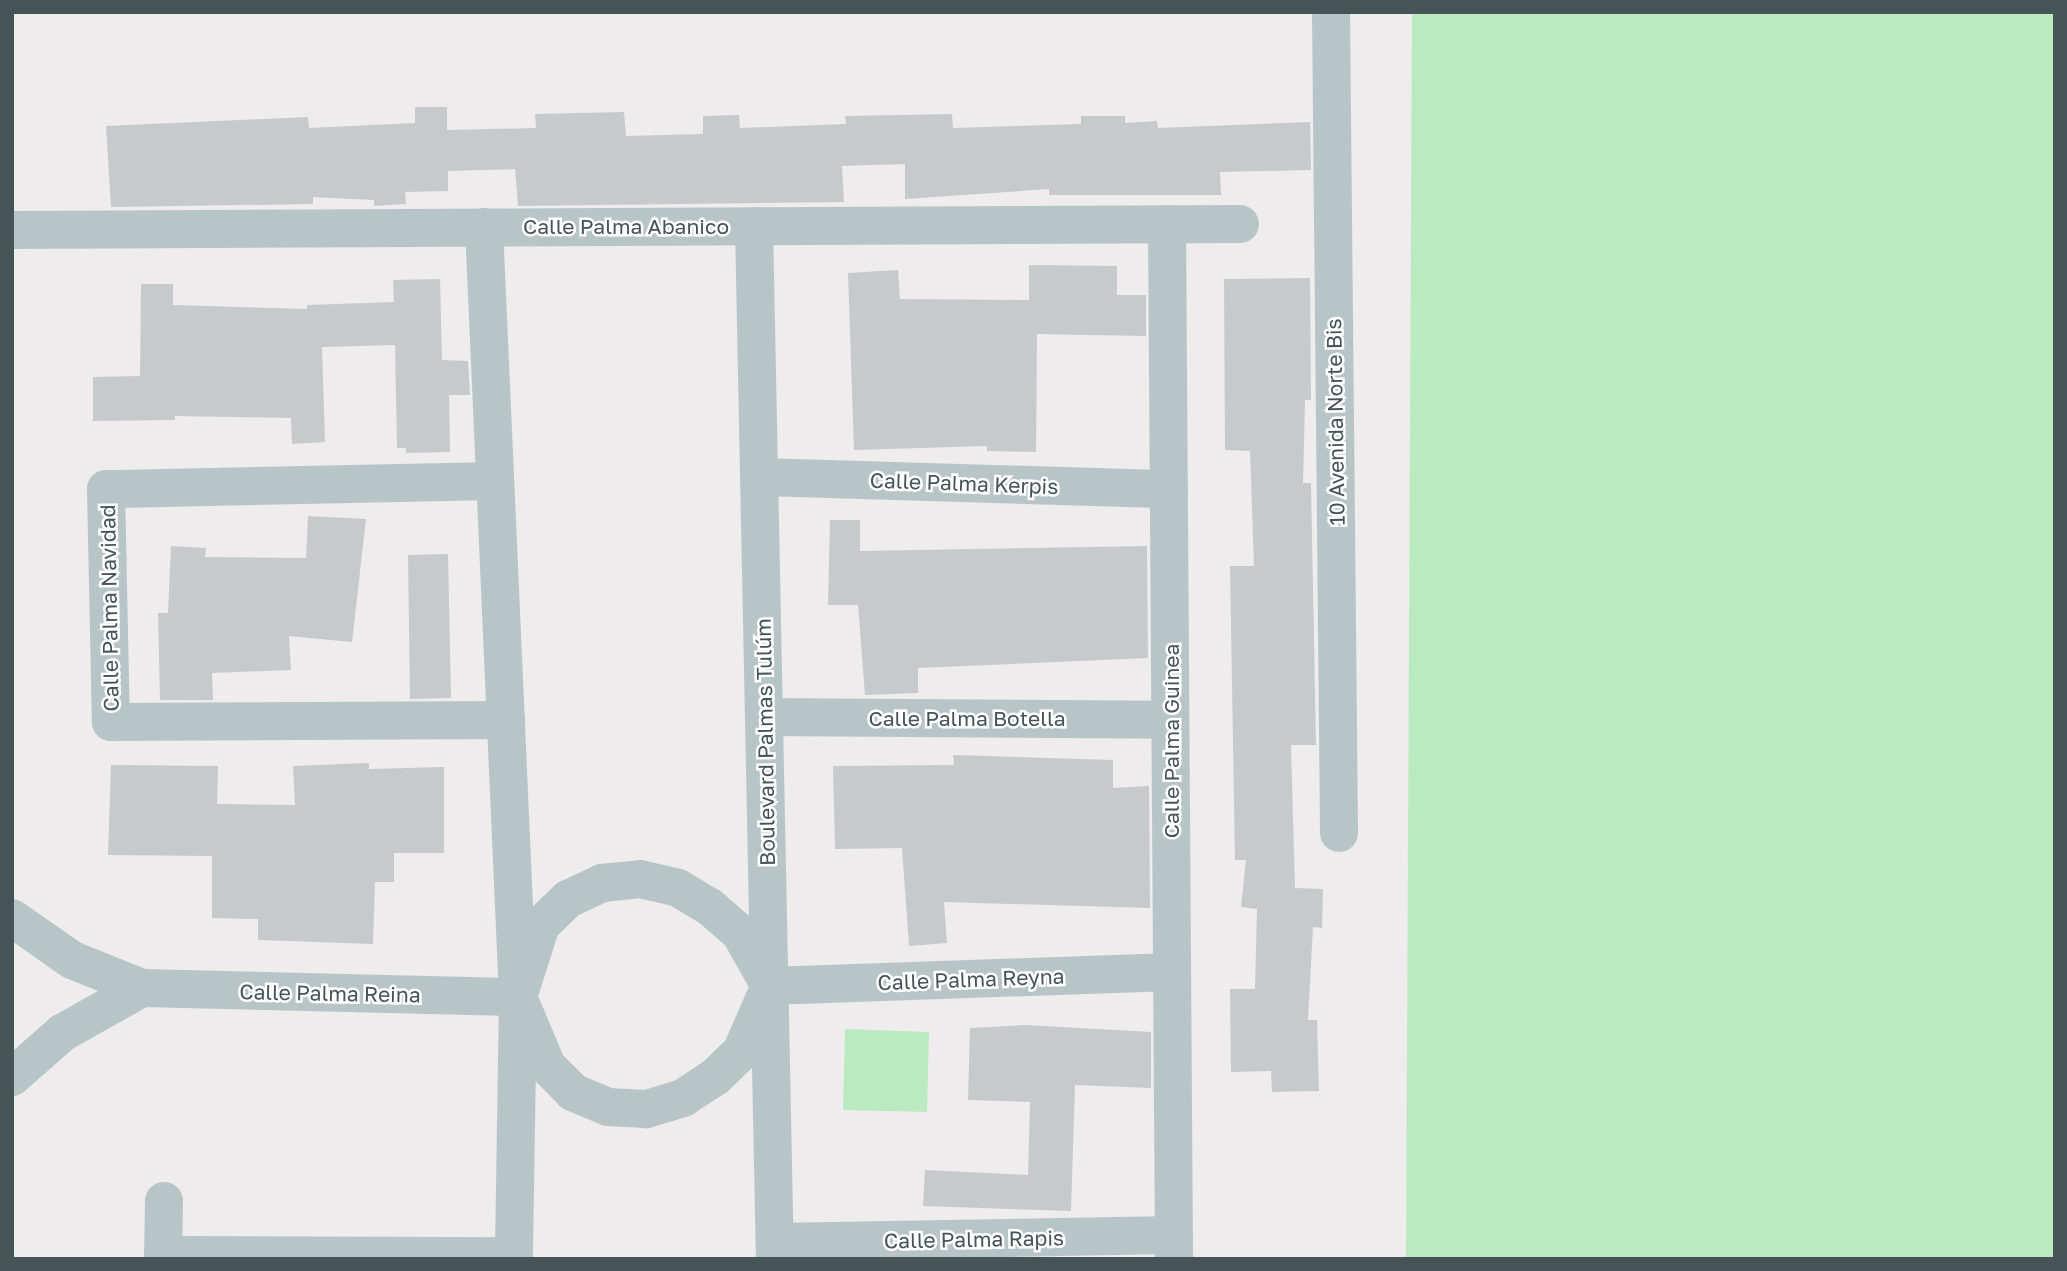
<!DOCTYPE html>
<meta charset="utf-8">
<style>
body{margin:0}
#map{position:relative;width:2067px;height:1271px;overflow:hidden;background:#eeecec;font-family:"Golos Text",sans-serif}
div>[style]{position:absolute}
.green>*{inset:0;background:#bceac0}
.building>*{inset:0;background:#c6cacd}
.minor>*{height:38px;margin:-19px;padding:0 19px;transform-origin:19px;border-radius:19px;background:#b8c5c7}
span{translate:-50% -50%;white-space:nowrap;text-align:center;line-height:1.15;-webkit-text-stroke:5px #fff;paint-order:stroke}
.street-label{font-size:21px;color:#465457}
.frame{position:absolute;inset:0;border:14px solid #465457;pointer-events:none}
</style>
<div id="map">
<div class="green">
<i style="clip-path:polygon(1412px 12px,2055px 12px,2055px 1259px,1406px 1259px)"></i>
<i style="clip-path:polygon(845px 1029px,929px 1032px,927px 1112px,843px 1110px)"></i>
</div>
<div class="building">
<i style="clip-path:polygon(415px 107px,447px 107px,447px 130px,536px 128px,535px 114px,624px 112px,626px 136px,703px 134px,703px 116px,739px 115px,740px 128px,846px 124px,845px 116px,952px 114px,953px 128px,1081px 124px,1081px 116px,1125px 116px,1125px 123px,1157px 121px,1158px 128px,1310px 122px,1311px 170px,1220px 172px,1221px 195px,1049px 195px,1049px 189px,905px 199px,905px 164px,842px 166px,844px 202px,518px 206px,515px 169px,448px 171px,448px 191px,405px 192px,406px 204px,374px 206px,374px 200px,313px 197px,313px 204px,111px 207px,106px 126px,308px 117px,309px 128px,415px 123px)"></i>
<i style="clip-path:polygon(1029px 265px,1117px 266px,1117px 295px,1146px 295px,1146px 336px,1037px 334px,1036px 452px,987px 451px,987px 446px,854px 450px,848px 273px,898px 270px,900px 299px,1029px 300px)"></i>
<i style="clip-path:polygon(1310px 278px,1311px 400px,1305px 400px,1303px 483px,1311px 483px,1316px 745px,1291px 745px,1295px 888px,1323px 889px,1322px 928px,1313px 927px,1308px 1020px,1317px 1020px,1319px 1091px,1272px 1092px,1271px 1071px,1231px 1072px,1230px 989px,1255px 989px,1257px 909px,1241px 907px,1246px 860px,1235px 860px,1230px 566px,1254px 566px,1250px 451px,1225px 450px,1224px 279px)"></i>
<i style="clip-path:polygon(440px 279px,442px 360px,468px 361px,470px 395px,449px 395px,450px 452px,406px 453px,406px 448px,397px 448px,395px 345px,322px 347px,325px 442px,292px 444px,291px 418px,175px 416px,175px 420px,93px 421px,93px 377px,140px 376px,141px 284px,173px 284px,173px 305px,307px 309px,307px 305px,394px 302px,393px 280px)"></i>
<i style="clip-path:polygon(308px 516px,366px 519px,352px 642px,289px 636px,291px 670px,212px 673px,213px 700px,160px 700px,158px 613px,168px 613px,171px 546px,206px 548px,205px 557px,306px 558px)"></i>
<i style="clip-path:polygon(830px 520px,860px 520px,860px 551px,1147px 546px,1148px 658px,918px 668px,918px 693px,865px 695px,858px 605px,828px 605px)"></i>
<i style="clip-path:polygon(448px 554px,451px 698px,410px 699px,408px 555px)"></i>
<i style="clip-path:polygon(953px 755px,1113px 760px,1113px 788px,1149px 786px,1150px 908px,944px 902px,947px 943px,909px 946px,902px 848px,835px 849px,833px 766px,954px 765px)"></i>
<i style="clip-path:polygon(369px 763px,369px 769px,444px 767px,444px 853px,394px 853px,394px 882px,375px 882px,373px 944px,258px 940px,258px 919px,212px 918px,212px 856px,108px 855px,111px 765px,218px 766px,217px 804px,295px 805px,293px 766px)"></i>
<i style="clip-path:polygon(1025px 1025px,1151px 1032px,1151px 1088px,1075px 1085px,1071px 1211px,923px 1206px,925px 1170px,1028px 1175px,1030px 1102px,968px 1100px,970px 1028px)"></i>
</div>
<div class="minor">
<i style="left:1331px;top:12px;width:821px;rotate:89.44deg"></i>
<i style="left:1167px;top:224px;width:1035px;rotate:89.61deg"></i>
<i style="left:754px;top:226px;width:1033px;rotate:88.84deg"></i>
<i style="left:484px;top:227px;width:771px;rotate:87.47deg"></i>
<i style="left:518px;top:997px;width:262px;rotate:90.9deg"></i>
<i style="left:12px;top:230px;width:1228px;rotate:-0.28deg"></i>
<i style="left:759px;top:477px;width:410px;rotate:1.7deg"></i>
<i style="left:495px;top:481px;width:389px;rotate:178.8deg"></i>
<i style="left:106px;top:489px;width:233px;rotate:88.8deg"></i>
<i style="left:111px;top:722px;width:395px;rotate:-0.3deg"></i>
<i style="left:764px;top:717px;width:406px;rotate:0.4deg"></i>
<i style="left:640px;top:879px;width:39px;rotate:13deg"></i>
<i style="left:678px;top:888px;width:37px;rotate:31deg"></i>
<i style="left:710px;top:907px;width:40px;rotate:41deg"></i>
<i style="left:740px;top:933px;width:61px;rotate:60.5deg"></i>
<i style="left:770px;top:986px;width:72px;rotate:113.7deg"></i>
<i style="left:741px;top:1052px;width:36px;rotate:136deg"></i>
<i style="left:715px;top:1077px;width:38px;rotate:147deg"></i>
<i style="left:683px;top:1098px;width:39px;rotate:163deg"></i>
<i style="left:646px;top:1109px;width:38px;rotate:-177deg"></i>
<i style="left:608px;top:1107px;width:38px;rotate:-157deg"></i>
<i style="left:573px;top:1092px;width:37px;rotate:-135deg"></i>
<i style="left:547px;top:1066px;width:75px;rotate:-112.8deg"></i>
<i style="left:518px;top:997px;width:76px;rotate:-72.3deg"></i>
<i style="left:541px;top:925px;width:37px;rotate:-44deg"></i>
<i style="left:568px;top:899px;width:38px;rotate:-25deg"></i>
<i style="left:602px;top:883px;width:38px;rotate:-6deg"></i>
<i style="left:12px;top:918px;width:73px;rotate:35deg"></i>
<i style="left:72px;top:960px;width:75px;rotate:21.8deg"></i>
<i style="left:142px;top:988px;width:376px;rotate:1.4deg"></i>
<i style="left:770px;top:986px;width:402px;rotate:-2deg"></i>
<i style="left:12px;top:1077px;width:67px;rotate:-41.3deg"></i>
<i style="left:62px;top:1033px;width:92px;rotate:-29.4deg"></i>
<i style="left:775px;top:1242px;width:399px;rotate:-1deg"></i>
<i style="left:163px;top:1255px;width:351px;rotate:0.2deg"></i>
<i style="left:163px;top:1259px;width:58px;rotate:-89deg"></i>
</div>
<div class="street-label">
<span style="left:626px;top:226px">Calle Palma Abanico</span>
<span style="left:1335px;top:422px;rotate:-91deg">10 Avenida Norte Bis</span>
<span style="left:964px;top:483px;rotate:2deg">Calle Palma Kerpis</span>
<span style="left:109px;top:608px;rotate:-91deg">Calle Palma Navidad</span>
<span style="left:967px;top:718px">Calle Palma Botella</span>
<span style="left:1171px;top:741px;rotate:-90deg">Calle Palma Guinea</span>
<span style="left:765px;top:742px;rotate:-91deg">Boulevard Palmas Tulúm</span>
<span style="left:971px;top:979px;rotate:-2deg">Calle Palma Reyna</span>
<span style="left:330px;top:993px;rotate:1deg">Calle Palma Reina</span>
<span style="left:974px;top:1239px;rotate:-1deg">Calle Palma Rapis</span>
</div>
<div class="frame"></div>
</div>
